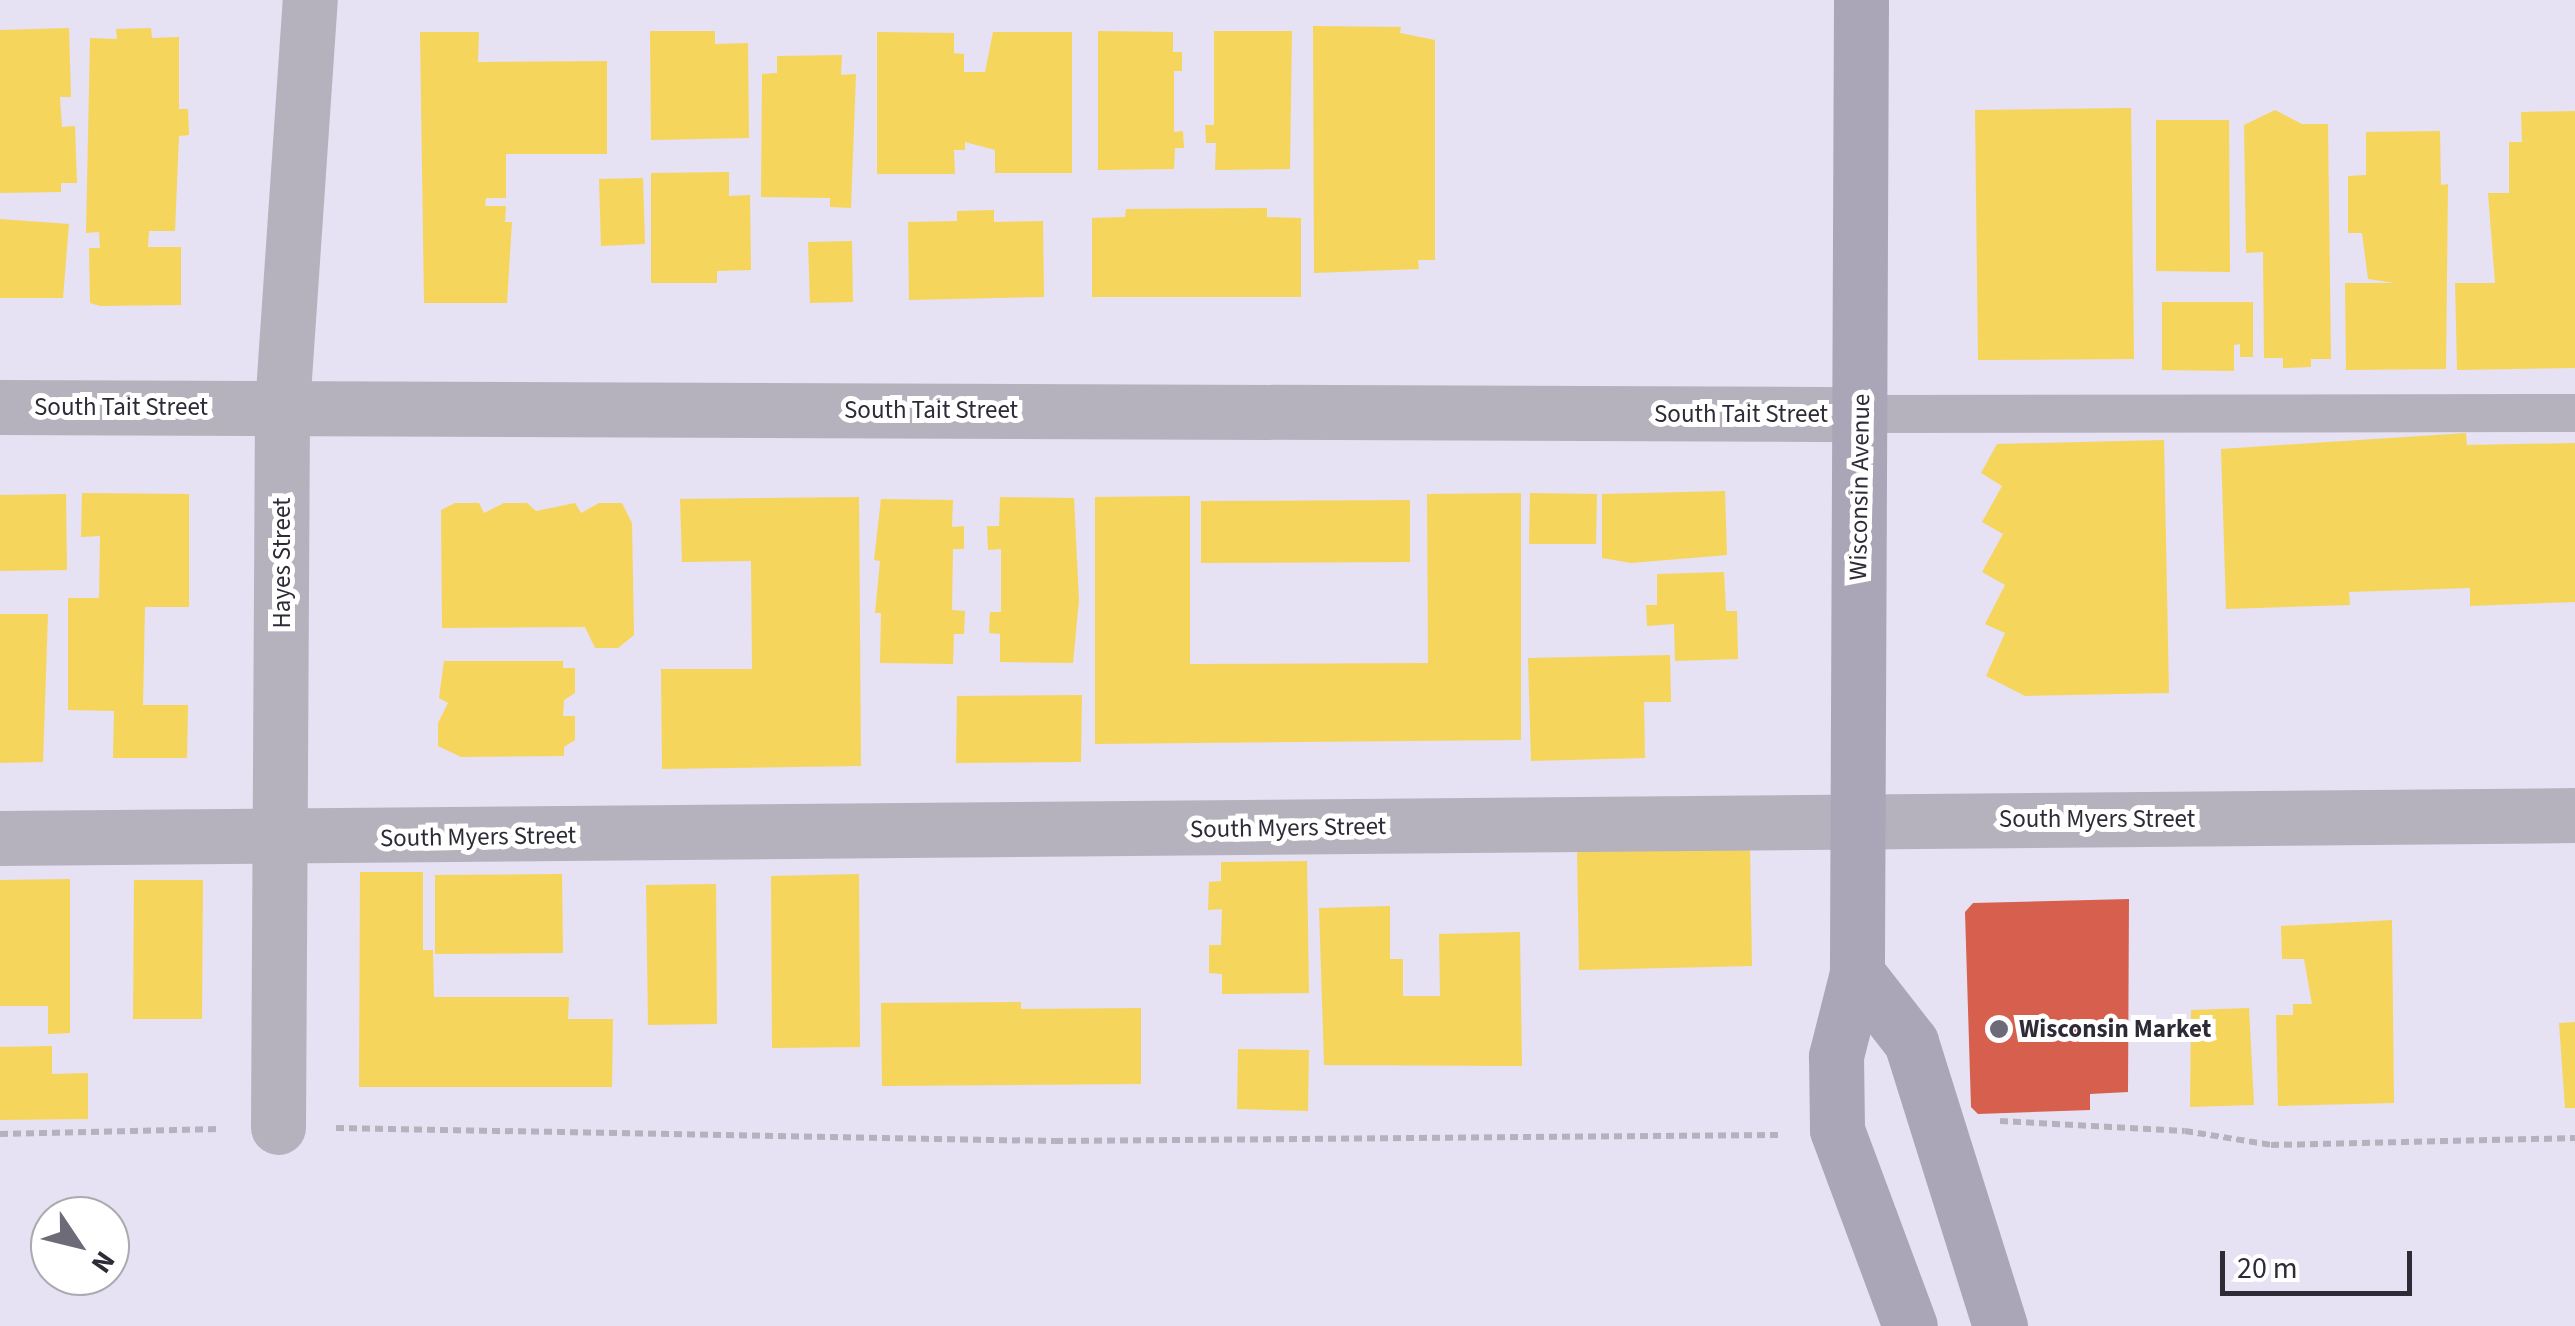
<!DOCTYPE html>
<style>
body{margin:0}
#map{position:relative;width:2575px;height:1326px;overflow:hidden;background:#e6e1f3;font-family:"Source Sans 3",sans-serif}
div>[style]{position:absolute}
.homes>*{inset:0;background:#f6d55c}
.shops>*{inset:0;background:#d6604d}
.path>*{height:6px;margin-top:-3px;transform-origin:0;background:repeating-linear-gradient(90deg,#b5b1bd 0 8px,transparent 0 13px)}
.service>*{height:38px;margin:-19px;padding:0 19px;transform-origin:19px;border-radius:19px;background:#b5b1bd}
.minor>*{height:55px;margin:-27.5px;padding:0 27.5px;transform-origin:27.5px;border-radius:27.5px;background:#b5b1bd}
.secondary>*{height:55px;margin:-27.5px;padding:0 27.5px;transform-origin:27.5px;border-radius:27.5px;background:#aba6b7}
.dots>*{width:28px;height:28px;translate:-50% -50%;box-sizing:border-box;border:5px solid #fff;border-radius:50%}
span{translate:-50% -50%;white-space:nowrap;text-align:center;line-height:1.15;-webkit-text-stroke:10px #fff;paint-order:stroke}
.street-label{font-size:25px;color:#2e2b37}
.poi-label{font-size:25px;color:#2e2b37;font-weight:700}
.left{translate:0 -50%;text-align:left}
.north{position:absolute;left:30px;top:1196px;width:100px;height:100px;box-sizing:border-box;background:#fff;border:2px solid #abaaaf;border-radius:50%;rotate:125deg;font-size:28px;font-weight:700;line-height:40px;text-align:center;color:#2e2b37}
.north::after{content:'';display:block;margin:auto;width:35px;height:45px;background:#6e6b79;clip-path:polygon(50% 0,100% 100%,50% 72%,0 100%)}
.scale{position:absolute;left:2220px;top:1251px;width:192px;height:45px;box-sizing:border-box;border:5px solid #2e2b37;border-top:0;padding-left:12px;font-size:30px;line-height:35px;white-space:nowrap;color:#2e2b37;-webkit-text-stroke:8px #fff;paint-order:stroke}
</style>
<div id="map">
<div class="homes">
<i style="clip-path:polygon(1313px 26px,1401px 27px,1400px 33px,1435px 40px,1435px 260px,1418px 260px,1419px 269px,1314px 273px)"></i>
<i style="clip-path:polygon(69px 28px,71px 97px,60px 97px,62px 127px,75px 126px,77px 183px,61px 183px,61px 192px,0 193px,0 30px)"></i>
<i style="clip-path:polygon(151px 28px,152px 38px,179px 37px,179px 109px,188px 109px,189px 135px,179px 136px,175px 231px,149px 231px,148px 247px,181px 247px,181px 305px,100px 306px,90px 303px,89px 248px,100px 248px,99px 232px,86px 233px,90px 38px,117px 39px,116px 29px)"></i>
<i style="clip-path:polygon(650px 31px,715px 31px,715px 44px,748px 43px,749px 138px,651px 140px)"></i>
<i style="clip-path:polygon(1098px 31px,1173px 32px,1173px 52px,1182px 52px,1182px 71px,1174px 71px,1174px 132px,1183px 131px,1184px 148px,1175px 148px,1174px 169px,1098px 170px)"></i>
<i style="clip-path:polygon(1214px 31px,1292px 31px,1290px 169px,1215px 170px,1216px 143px,1206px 143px,1205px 125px,1214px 125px)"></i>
<i style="clip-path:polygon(420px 32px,479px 32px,478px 62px,607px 61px,607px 154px,506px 154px,506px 198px,486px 198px,485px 206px,506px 206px,505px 222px,512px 222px,507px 303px,424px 303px)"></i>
<i style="clip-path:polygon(877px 32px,954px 33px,954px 53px,964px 54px,964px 72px,985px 72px,993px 32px,1072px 32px,1072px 173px,995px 173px,995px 150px,965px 142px,965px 150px,954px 150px,955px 174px,877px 174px)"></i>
<i style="clip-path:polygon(842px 55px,841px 75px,856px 74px,851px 208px,830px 207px,830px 198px,761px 197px,762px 74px,777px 73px,777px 56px)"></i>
<i style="clip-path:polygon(2131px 108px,2134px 359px,1978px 360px,1975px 110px)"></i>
<i style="clip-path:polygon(2275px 110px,2302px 124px,2328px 124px,2331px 359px,2311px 359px,2311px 367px,2283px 368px,2283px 358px,2264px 358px,2263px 252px,2246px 253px,2244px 125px)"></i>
<i style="clip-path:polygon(2575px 111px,2575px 368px,2457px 370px,2455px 283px,2495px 283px,2488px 193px,2509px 193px,2509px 142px,2522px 142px,2521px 112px)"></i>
<i style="clip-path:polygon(2156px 120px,2229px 120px,2230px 272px,2156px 271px)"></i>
<i style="clip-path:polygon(2440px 131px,2441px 185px,2448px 184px,2446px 369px,2346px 370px,2345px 283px,2395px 283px,2368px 279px,2362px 233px,2348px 233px,2348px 176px,2366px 175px,2366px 132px)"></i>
<i style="clip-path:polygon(729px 172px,729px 196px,750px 195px,751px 270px,717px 271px,717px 283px,651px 283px,651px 173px)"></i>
<i style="clip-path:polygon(643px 178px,645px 244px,601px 246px,599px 179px)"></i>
<i style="clip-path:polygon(1267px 208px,1267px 217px,1301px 218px,1301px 297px,1092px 297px,1092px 218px,1125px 217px,1126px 209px)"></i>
<i style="clip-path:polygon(994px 210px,994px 222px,1043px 221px,1044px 297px,909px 300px,908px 222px,957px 221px,957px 211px)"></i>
<i style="clip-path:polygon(0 219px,69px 224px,63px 298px,0 298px)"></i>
<i style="clip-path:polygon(852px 241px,853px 302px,810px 303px,808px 242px)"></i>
<i style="clip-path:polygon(2162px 302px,2253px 302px,2253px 357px,2240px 357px,2240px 344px,2234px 345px,2234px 371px,2162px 370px)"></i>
<i style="clip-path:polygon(2466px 433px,2467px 445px,2575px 443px,2575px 602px,2470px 606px,2470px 588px,2349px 592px,2350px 605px,2226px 609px,2221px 449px)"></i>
<i style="clip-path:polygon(2164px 440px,2169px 693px,2025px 696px,1986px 676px,2005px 633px,1985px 624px,2005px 585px,1982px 572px,2003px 534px,1982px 522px,2002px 486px,1981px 473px,1997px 444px)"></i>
<i style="clip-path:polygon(1725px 491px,1727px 555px,1631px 563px,1602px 558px,1602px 494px)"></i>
<i style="clip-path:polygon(82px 493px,189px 494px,189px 607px,145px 607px,143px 705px,188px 705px,187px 758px,113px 758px,114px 711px,68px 710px,68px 598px,99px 598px,100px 536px,81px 537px)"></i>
<i style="clip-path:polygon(1521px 493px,1521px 740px,1095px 744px,1095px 497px,1190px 496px,1190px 664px,1428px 663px,1427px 494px)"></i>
<i style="clip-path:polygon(1530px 493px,1597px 494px,1596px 544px,1529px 544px)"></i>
<i style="clip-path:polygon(66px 494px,67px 570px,0 571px,0 495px)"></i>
<i style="clip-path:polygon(859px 497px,861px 766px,662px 769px,661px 669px,752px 669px,751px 561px,682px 562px,680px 499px)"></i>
<i style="clip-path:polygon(1000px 497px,1074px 498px,1079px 600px,1073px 663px,1000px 662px,1000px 634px,989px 633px,990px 612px,1001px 612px,1001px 549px,988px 550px,987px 526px,999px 526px)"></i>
<i style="clip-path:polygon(881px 499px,953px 500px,952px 527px,964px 526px,964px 549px,953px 549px,952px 610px,965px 611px,964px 634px,954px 634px,953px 664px,880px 663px,881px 613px,875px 613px,880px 561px,874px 560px)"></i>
<i style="clip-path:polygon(1410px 500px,1410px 562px,1201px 563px,1201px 501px)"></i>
<i style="clip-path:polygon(455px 503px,479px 503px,484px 513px,504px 503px,527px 503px,536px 511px,575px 503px,581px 513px,599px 503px,622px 503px,632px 523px,634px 635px,618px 648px,595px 648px,585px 627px,442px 628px,441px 510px)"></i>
<i style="clip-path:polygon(1724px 572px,1726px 611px,1737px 611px,1738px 659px,1675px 661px,1674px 624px,1647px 626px,1646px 605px,1657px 605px,1657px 574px)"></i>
<i style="clip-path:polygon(0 614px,48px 614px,43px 762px,0 763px)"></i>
<i style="clip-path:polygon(1670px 655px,1671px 702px,1644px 702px,1645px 758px,1531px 761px,1528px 658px)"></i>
<i style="clip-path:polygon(444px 661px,563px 661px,563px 668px,575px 668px,575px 693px,564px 700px,563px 716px,575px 716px,575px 740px,564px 747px,564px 756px,461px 757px,438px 746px,438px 723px,448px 703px,439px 698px)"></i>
<i style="clip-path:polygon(1082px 695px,1081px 762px,956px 763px,957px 696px)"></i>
<i style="clip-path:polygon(1750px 846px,1752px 966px,1579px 970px,1577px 850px)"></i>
<i style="clip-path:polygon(1307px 861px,1309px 993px,1222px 994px,1222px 974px,1209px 973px,1209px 945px,1221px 945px,1222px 909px,1208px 910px,1209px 882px,1221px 881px,1221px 862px)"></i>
<i style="clip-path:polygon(360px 872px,423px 872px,423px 950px,433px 950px,434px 997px,569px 997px,568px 1019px,613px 1019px,612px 1087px,359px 1087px)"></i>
<i style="clip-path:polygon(562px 874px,563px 953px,435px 954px,435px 875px)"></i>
<i style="clip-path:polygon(859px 874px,860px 1047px,772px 1048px,771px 876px)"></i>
<i style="clip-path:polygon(70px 879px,70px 1033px,48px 1034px,48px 1006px,0 1006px,0 880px)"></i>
<i style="clip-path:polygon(134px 880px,203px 880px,202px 1019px,133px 1019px)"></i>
<i style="clip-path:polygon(716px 884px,717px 1024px,648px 1025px,646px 885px)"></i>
<i style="clip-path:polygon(1390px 906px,1390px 959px,1403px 959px,1403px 996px,1440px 996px,1439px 934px,1520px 932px,1522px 1066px,1324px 1065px,1319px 908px)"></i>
<i style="clip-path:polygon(2392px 920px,2394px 1103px,2278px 1106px,2276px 1015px,2293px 1015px,2293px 1004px,2312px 1004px,2304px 959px,2282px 959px,2281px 926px)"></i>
<i style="clip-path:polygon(1021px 1002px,1021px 1009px,1141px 1008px,1141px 1084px,882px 1086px,881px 1003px)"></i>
<i style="clip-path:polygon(2249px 1008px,2254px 1105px,2190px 1107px,2191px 1010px)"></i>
<i style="clip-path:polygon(2575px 1022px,2575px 1108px,2565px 1108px,2559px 1023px)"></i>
<i style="clip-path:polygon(52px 1046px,52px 1074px,88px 1073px,88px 1119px,0 1120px,0 1047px)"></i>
<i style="clip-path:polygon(1238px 1049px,1309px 1050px,1308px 1111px,1237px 1109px)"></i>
</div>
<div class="shops">
<i style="clip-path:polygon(2129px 899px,2128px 1092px,2090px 1094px,2090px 1110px,1978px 1114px,1971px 1107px,1965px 912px,1973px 903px)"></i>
</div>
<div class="path">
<i style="left:2000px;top:1121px;width:185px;rotate:3.1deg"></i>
<i style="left:2185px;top:1131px;width:87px;rotate:9.2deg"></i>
<i style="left:2271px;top:1145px;width:304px;rotate:-1.3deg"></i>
<i style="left:336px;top:1128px;width:719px;rotate:1.04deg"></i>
<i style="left:1055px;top:1141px;width:723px;rotate:-0.48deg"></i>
<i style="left:0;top:1134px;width:219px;rotate:-1.3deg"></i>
</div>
<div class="service">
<i style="left:1862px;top:414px;width:713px;rotate:-0.08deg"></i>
</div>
<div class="minor">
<i style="left:0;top:407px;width:1862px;rotate:0.22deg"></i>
<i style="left:0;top:838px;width:2575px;rotate:-0.51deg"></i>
<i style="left:278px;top:1127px;width:720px;rotate:-89.68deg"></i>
<i style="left:282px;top:407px;width:408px;rotate:-86.1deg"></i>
</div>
<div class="secondary">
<i style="left:1861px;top:0;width:973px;rotate:90.24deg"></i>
<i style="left:1857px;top:973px;width:86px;rotate:104.2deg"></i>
<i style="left:1836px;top:1056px;width:74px;rotate:89.2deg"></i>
<i style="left:1837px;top:1130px;width:209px;rotate:69.6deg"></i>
<i style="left:1857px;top:973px;width:88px;rotate:52deg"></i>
<i style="left:1911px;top:1042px;width:298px;rotate:72.6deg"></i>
</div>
<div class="dots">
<i style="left:1999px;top:1029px;background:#6e6b79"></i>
</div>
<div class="street-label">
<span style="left:121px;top:407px">South Tait Street</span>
<span style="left:931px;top:410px">South Tait Street</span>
<span style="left:1741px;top:414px">South Tait Street</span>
<span style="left:1860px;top:487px;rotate:-89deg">Wisconsin Avenue</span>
<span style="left:282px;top:563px;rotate:-90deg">Hayes Street</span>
<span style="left:2097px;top:819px">South Myers Street</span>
<span style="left:1288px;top:828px;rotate:-1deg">South Myers Street</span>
<span style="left:478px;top:837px;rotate:-1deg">South Myers Street</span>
</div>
<div class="poi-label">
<span class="left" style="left:2019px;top:1029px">Wisconsin Market</span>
</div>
<div class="north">N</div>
<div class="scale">20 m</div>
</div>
